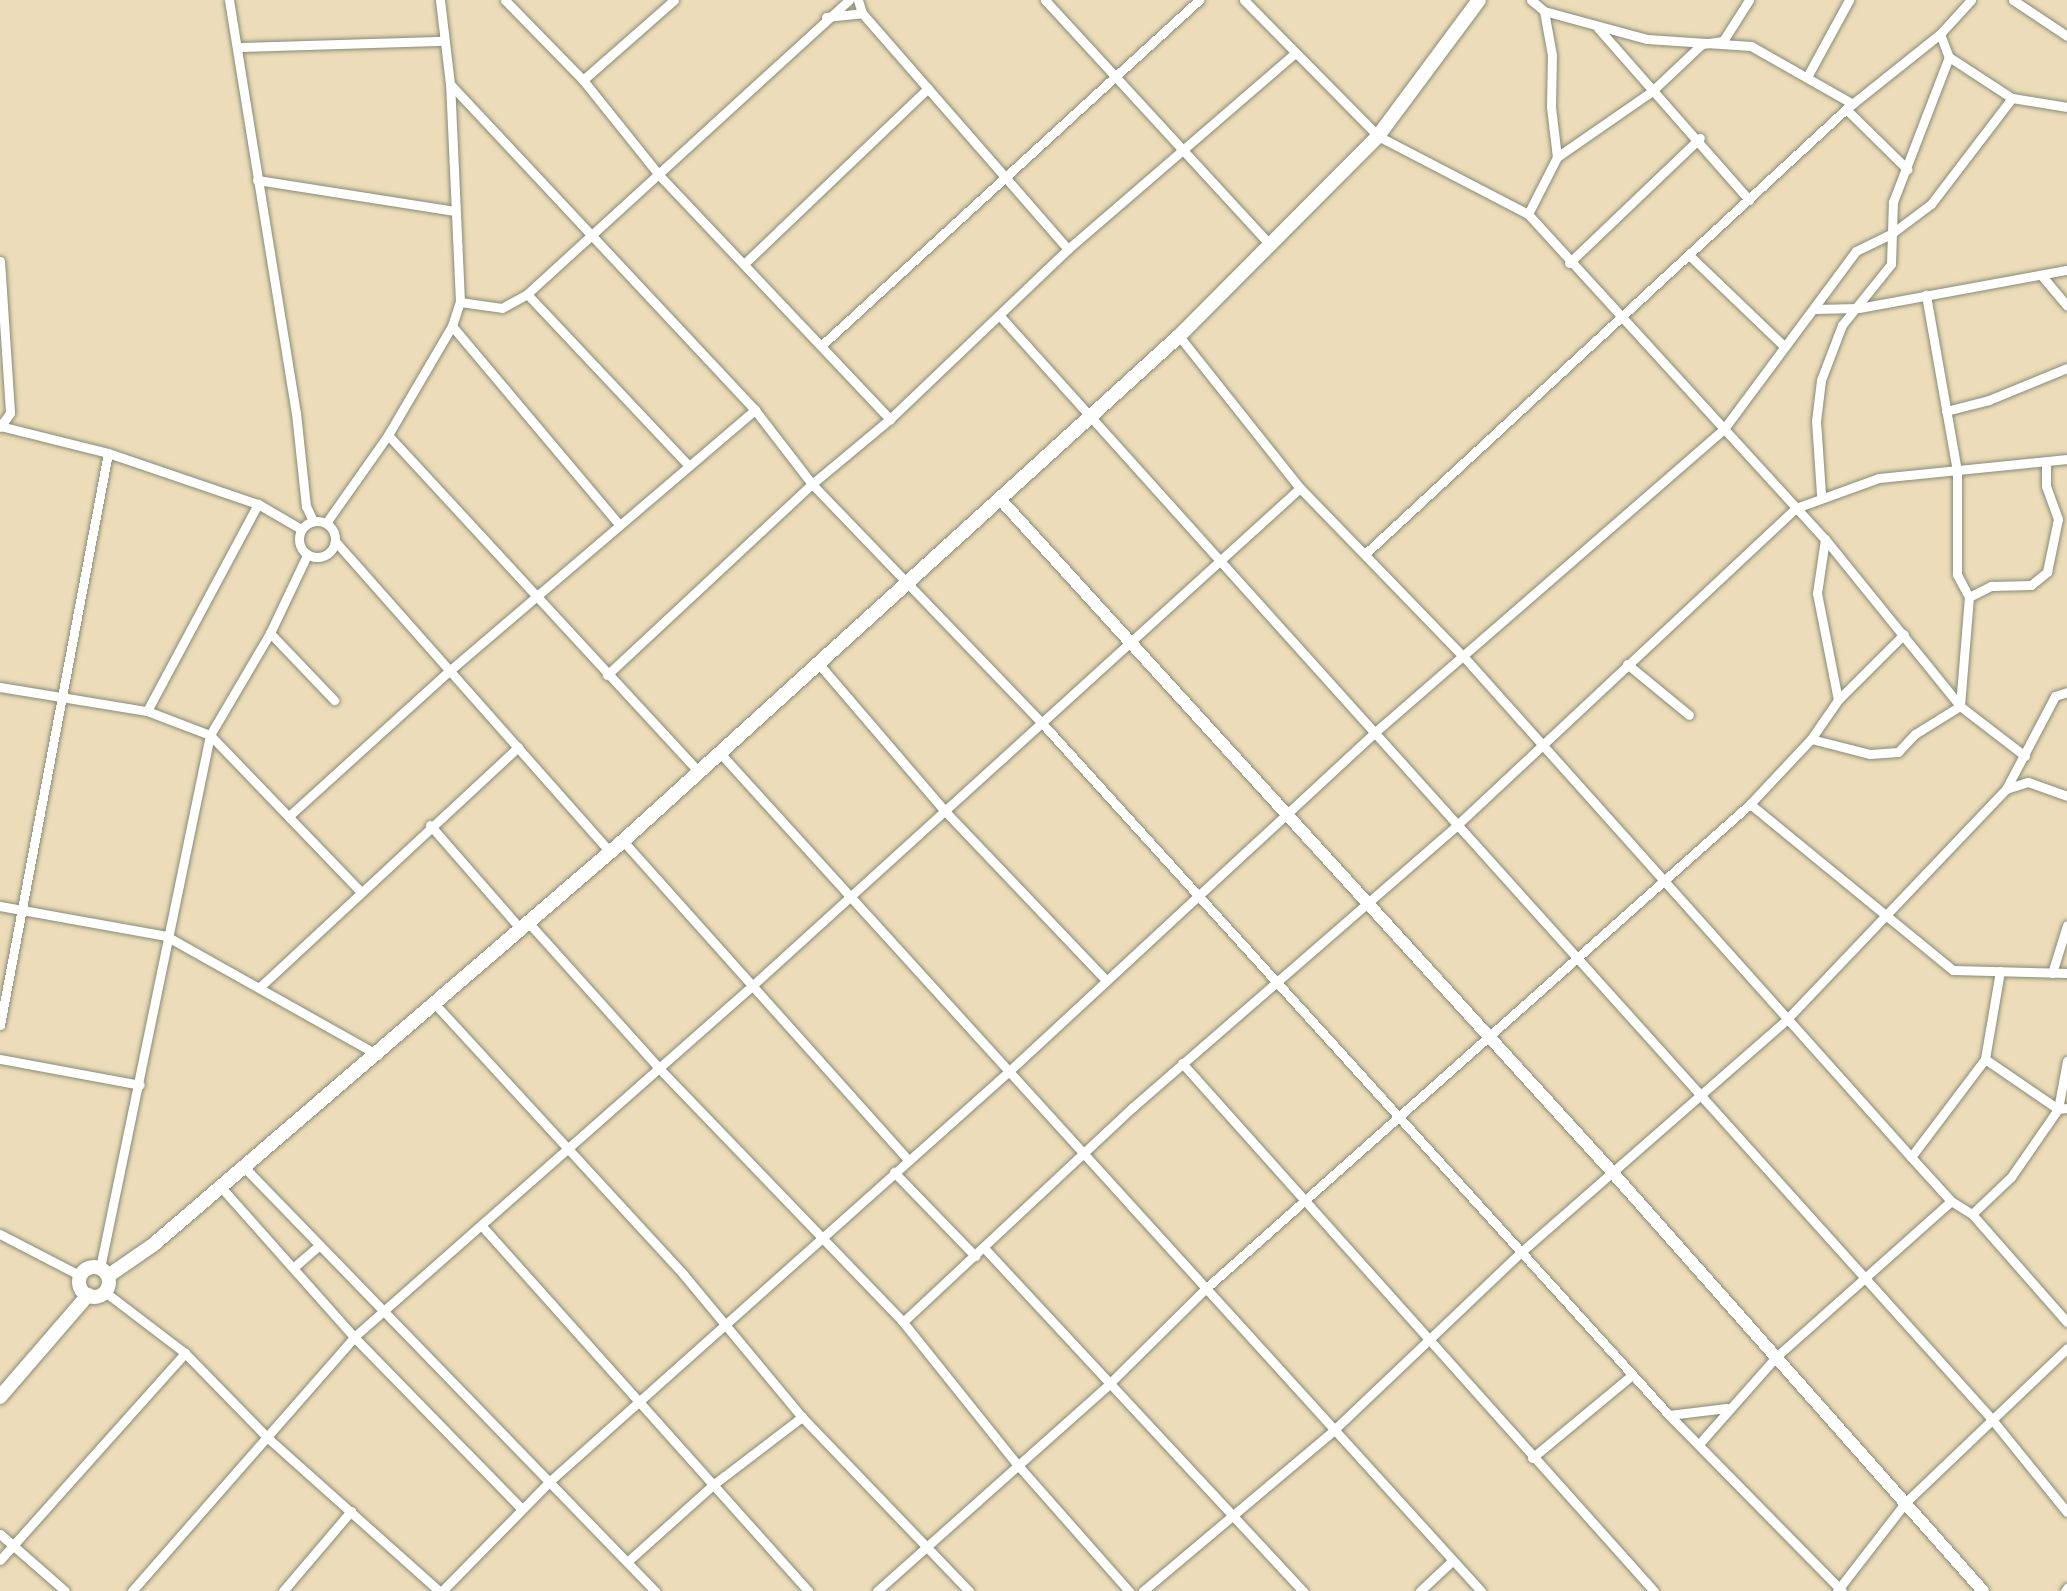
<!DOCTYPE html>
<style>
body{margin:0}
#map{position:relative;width:2067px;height:1591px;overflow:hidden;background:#eddcb9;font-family:Mynerve,sans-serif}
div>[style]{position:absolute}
.roads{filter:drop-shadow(0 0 2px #868c76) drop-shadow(0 0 2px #868c76)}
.minor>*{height:9px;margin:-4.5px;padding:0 4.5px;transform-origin:4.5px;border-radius:4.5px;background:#fff}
.minor>.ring{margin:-4.5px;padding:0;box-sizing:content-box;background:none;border:9px solid #fff;border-radius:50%}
.tertiary>*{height:12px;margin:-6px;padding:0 6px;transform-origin:6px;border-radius:6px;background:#fff}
.secondary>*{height:14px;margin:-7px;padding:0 7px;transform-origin:7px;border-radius:7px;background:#fff}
.secondary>.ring{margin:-7px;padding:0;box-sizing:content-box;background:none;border:14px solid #fff;border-radius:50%}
span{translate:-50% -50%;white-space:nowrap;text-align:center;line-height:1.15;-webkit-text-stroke:6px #fcf5e5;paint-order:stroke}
</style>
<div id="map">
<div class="roads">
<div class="minor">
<i style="left:229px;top:0;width:418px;rotate:80.8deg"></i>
<i style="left:296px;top:413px;width:94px;rotate:83.9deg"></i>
<i style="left:306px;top:506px;width:17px;rotate:65deg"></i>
<i style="left:505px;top:0;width:112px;rotate:45.7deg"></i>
<i style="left:583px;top:80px;width:123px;rotate:51.3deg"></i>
<i style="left:660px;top:176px;width:335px;rotate:46.6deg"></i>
<i style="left:858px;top:0;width:14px;rotate:73deg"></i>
<i style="left:862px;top:13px;width:313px;rotate:48.9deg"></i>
<i style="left:1045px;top:0;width:333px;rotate:47.4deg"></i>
<i style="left:1244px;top:0;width:191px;rotate:45.4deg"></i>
<i style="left:1378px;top:136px;width:169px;rotate:27.5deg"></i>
<i style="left:1528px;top:214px;width:440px;rotate:47.6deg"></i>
<i style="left:1825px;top:539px;width:215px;rotate:51deg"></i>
<i style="left:1960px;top:706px;width:82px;rotate:37.6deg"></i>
<i style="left:1531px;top:0;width:17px;rotate:40deg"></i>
<i style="left:1544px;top:11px;width:107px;rotate:15.2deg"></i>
<i style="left:1647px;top:39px;width:104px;rotate:3.9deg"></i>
<i style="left:1751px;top:46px;width:117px;rotate:29.6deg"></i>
<i style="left:2013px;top:0;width:65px;rotate:33.7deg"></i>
<i style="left:1544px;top:11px;width:45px;rotate:79.7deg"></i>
<i style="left:1552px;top:55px;width:52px;rotate:91.1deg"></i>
<i style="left:1551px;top:107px;width:50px;rotate:83.2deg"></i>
<i style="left:826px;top:17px;width:36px;rotate:-6deg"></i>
<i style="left:1598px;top:28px;width:229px;rotate:48.7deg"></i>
<i style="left:1940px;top:34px;width:25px;rotate:69deg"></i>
<i style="left:1949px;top:57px;width:75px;rotate:33.1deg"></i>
<i style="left:2012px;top:98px;width:56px;rotate:9.3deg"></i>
<i style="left:238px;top:47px;width:203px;rotate:-1.7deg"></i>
<i style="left:1807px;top:77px;width:88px;rotate:-61.4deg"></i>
<i style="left:583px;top:80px;width:121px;rotate:-41.3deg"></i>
<i style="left:450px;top:84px;width:446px;rotate:46.9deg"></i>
<i style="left:755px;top:410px;width:93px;rotate:52.4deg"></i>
<i style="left:812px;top:484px;width:330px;rotate:46.1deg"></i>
<i style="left:1041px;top:722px;width:935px;rotate:47.82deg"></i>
<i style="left:1669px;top:1415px;width:247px;rotate:45.5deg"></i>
<i style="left:1846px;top:109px;width:86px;rotate:44.5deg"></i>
<i style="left:257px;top:180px;width:199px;rotate:8.9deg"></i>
<i style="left:1528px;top:214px;width:64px;rotate:-63deg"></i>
<i style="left:1557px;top:157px;width:114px;rotate:-34.7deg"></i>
<i style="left:1651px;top:92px;width:70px;rotate:-43.3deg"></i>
<i style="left:1702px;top:44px;width:21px;rotate:-8deg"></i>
<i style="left:1723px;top:41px;width:49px;rotate:-57.6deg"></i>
<i style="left:1690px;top:256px;width:130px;rotate:43.8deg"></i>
<i style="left:0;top:261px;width:152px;rotate:86.2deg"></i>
<i style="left:10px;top:413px;width:17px;rotate:126deg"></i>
<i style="left:745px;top:263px;width:253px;rotate:-43.7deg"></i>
<i style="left:1569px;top:263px;width:181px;rotate:-43.7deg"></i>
<i style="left:2042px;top:276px;width:39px;rotate:50deg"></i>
<i style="left:527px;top:294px;width:236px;rotate:46.7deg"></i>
<i style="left:460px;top:302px;width:42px;rotate:8.1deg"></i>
<i style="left:502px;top:308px;width:29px;rotate:-29deg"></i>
<i style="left:527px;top:294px;width:436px;rotate:-42.4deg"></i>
<i style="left:1815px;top:309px;width:44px;rotate:-1.3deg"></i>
<i style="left:1859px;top:308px;width:211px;rotate:-10.4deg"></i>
<i style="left:1000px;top:316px;width:1481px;rotate:48.04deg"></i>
<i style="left:1990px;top:1417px;width:122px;rotate:51deg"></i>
<i style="left:452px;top:326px;width:259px;rotate:49.9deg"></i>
<i style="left:1179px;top:336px;width:194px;rotate:51.5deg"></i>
<i style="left:1300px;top:488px;width:235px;rotate:45.9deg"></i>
<i style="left:1464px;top:657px;width:671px;rotate:48.2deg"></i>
<i style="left:1911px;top:1157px;width:59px;rotate:47.7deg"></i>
<i style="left:1951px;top:1201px;width:25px;rotate:32deg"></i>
<i style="left:1972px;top:1214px;width:144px;rotate:48.7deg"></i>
<i style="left:823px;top:344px;width:510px;rotate:-42.46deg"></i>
<i style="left:1946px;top:411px;width:44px;rotate:-14.3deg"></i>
<i style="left:1989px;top:400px;width:84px;rotate:-22.3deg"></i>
<i style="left:0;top:426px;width:111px;rotate:14deg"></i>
<i style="left:108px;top:453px;width:158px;rotate:18.8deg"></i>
<i style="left:258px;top:504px;width:50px;rotate:30.2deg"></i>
<i style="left:388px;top:435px;width:457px;rotate:47.3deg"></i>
<i style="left:1821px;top:494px;width:73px;rotate:-93.9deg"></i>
<i style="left:1816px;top:421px;width:41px;rotate:-83deg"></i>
<i style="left:1821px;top:380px;width:59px;rotate:-69.1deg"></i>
<i style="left:1842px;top:325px;width:78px;rotate:-51.2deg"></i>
<i style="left:1891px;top:264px;width:62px;rotate:-88.2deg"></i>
<i style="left:1893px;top:202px;width:155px;rotate:-68.9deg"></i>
<i class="ring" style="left:299px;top:521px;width:27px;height:27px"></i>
<i style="left:326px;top:523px;width:108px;rotate:-54.8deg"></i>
<i style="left:388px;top:435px;width:126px;rotate:-59.6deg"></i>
<i style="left:452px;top:326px;width:25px;rotate:-72deg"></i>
<i style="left:460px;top:302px;width:218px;rotate:-92.6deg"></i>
<i style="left:450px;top:84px;width:85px;rotate:-96.8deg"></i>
<i style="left:1825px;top:539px;width:55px;rotate:98.4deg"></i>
<i style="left:1817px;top:593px;width:109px;rotate:78.9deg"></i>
<i style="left:335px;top:541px;width:415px;rotate:48.5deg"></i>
<i style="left:1366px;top:553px;width:654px;rotate:-42.77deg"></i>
<i style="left:1846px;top:109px;width:120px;rotate:-38.6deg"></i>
<i style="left:1940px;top:34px;width:46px;rotate:-47.6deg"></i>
<i style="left:1969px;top:597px;width:25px;rotate:-27deg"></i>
<i style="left:1991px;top:586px;width:40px;rotate:-1.4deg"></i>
<i style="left:2031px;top:585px;width:21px;rotate:-39deg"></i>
<i style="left:2047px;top:572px;width:54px;rotate:-78.3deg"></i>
<i style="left:2058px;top:519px;width:35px;rotate:-110deg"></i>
<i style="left:2046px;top:486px;width:23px;rotate:-90deg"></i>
<i style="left:270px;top:633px;width:93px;rotate:46.3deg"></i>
<i style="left:818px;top:663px;width:192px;rotate:49.4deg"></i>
<i style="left:943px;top:809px;width:236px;rotate:46.4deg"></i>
<i style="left:1627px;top:664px;width:80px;rotate:39.4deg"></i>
<i style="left:607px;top:675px;width:280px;rotate:-43deg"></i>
<i style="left:812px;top:484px;width:102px;rotate:-39.8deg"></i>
<i style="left:890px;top:419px;width:246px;rotate:-43.7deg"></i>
<i style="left:1068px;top:249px;width:298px;rotate:-40.8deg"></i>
<i style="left:0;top:687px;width:149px;rotate:9.3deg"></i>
<i style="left:147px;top:711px;width:67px;rotate:20.9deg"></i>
<i style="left:210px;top:735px;width:218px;rotate:46.1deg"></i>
<i style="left:147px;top:711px;width:235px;rotate:-61.8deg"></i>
<i style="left:1811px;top:739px;width:61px;rotate:14.3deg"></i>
<i style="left:1870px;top:754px;width:28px;rotate:-4deg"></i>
<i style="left:1898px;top:752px;width:25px;rotate:-47deg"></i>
<i style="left:1915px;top:734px;width:53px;rotate:-31.9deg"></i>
<i style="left:1960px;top:706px;width:109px;rotate:-85.3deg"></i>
<i style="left:1969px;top:597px;width:26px;rotate:-118deg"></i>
<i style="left:1957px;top:574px;width:103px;rotate:-90deg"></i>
<i style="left:1957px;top:471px;width:179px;rotate:-100deg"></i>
<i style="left:720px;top:753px;width:1132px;rotate:47.76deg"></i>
<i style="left:2006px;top:789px;width:23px;rotate:-18deg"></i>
<i style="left:2028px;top:782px;width:41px;rotate:19.7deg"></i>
<i style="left:1750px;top:804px;width:262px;rotate:39.3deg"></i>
<i style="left:1953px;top:970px;width:114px;rotate:1.5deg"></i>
<i style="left:289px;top:816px;width:215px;rotate:-42.2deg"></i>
<i style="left:448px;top:672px;width:404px;rotate:-40.5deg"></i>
<i style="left:430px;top:825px;width:137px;rotate:48.9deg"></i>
<i style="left:623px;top:841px;width:428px;rotate:48.2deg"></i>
<i style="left:0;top:906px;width:169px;rotate:10.2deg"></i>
<i style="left:166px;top:936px;width:243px;rotate:29.3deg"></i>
<i style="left:528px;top:922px;width:193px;rotate:48.1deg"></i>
<i style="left:657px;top:1066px;width:355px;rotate:46.1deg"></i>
<i style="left:903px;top:1322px;width:181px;rotate:51.3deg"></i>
<i style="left:1016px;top:1463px;width:171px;rotate:48.6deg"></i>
<i style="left:2000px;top:971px;width:89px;rotate:99.7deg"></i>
<i style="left:1985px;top:1059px;width:88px;rotate:34.4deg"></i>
<i style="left:2058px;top:1109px;width:9px;rotate:-6deg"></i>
<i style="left:2052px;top:973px;width:50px;rotate:-72.6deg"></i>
<i style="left:261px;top:986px;width:351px;rotate:-42.9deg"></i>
<i style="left:435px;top:1004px;width:368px;rotate:47.4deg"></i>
<i style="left:684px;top:1275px;width:185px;rotate:50.3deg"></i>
<i style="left:802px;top:1417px;width:241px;rotate:46.2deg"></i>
<i style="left:0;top:1025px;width:582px;rotate:-79.31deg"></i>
<i style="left:0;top:1059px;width:142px;rotate:10.5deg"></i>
<i style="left:1182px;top:1063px;width:708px;rotate:48.21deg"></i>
<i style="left:1911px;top:1157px;width:123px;rotate:-52.9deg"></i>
<i style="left:244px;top:1167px;width:591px;rotate:45.89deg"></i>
<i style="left:894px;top:1172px;width:117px;rotate:46deg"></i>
<i style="left:220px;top:1186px;width:202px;rotate:48.4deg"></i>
<i style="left:354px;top:1337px;width:240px;rotate:45.7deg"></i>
<i style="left:1972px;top:1214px;width:54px;rotate:-43.5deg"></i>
<i style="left:2011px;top:1177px;width:83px;rotate:-55.3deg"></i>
<i style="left:2058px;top:1109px;width:49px;rotate:-79.4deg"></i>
<i style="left:481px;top:1225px;width:491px;rotate:48.2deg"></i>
<i style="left:0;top:1234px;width:91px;rotate:27.4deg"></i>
<i style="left:986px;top:1250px;width:466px;rotate:47.1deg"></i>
<i style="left:100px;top:1268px;width:544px;rotate:-78.34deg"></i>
<i style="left:210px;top:735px;width:118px;rotate:-59.5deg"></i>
<i style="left:270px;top:633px;width:86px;rotate:-64.6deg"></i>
<i style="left:293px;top:1268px;width:33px;rotate:-41deg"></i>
<i style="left:105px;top:1292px;width:101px;rotate:37.3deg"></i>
<i style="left:185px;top:1353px;width:120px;rotate:45.7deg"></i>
<i style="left:269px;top:1439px;width:228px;rotate:41.8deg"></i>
<i style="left:903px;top:1322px;width:315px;rotate:-43.1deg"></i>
<i style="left:1133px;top:1107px;width:427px;rotate:-41deg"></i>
<i style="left:1455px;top:827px;width:467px;rotate:-43.1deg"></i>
<i style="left:1796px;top:508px;width:88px;rotate:-19.9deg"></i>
<i style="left:1879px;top:478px;width:189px;rotate:-5.8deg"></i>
<i style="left:1669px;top:1415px;width:58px;rotate:-6.9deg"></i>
<i style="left:1699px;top:1444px;width:116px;rotate:-48.5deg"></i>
<i style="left:1776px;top:1357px;width:234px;rotate:-41.7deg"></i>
<i style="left:1532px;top:1458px;width:130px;rotate:-39.7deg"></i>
<i style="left:0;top:1534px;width:86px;rotate:41.2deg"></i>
<i style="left:0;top:1560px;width:278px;rotate:-48.2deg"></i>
<i style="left:627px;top:1562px;width:117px;rotate:-41.9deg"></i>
<i style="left:714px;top:1484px;width:111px;rotate:-37.3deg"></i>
<i style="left:132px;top:1591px;width:337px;rotate:-48.8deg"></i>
<i style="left:354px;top:1337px;width:532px;rotate:-41.42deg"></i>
<i style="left:753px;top:985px;width:739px;rotate:-42.26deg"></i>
<i style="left:283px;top:1591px;width:105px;rotate:-49.6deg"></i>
<i style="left:442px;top:1591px;width:154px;rotate:-45.5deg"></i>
<i style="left:550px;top:1481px;width:613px;rotate:-41.76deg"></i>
<i style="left:1007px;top:1073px;width:499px;rotate:-42.8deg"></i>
<i style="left:1373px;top:734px;width:464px;rotate:-41deg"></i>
<i style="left:1723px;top:430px;width:223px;rotate:-53.4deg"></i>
<i style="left:1856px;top:251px;width:39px;rotate:-26deg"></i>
<i style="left:1891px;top:234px;width:50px;rotate:-36.9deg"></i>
<i style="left:1931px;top:204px;width:133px;rotate:-52.6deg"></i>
<i style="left:877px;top:1591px;width:311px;rotate:-41.7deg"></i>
<i style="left:1109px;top:1384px;width:134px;rotate:-44.7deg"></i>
<i style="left:1204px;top:1290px;width:731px;rotate:-41.67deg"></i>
<i style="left:1750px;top:804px;width:89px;rotate:-46.8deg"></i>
<i style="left:1811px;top:739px;width:47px;rotate:-55.3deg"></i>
<i style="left:1838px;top:700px;width:93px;rotate:-45deg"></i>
<i style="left:1143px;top:1591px;width:250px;rotate:-40.1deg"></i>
<i style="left:1334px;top:1430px;width:257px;rotate:-43.6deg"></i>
<i style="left:1520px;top:1253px;width:356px;rotate:-41.2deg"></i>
<i style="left:1788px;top:1018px;width:316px;rotate:-46.4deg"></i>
<i style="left:2006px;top:789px;width:105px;rotate:-62.2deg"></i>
<i style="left:2055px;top:696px;width:13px;rotate:-18deg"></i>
<i style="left:1420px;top:1591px;width:44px;rotate:-43.2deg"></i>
<i style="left:1837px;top:1591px;width:111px;rotate:-52.3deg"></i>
<i style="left:1905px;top:1503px;width:224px;rotate:-43.7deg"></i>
<i style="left:2065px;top:1591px;width:4px;rotate:-56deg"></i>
</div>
<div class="tertiary">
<i style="left:1000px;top:499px;width:911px;rotate:47.71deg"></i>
<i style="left:1613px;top:1173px;width:558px;rotate:48.49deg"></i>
</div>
<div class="secondary">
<i class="ring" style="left:79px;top:1267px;width:16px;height:16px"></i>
<i style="left:108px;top:1276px;width:55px;rotate:-34.6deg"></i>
<i style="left:153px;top:1245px;width:620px;rotate:-40.68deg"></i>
<i style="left:623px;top:841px;width:751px;rotate:-42.25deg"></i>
<i style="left:1179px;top:336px;width:282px;rotate:-45.1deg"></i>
<i style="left:1378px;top:136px;width:169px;rotate:-53.4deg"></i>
<i style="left:0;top:1397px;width:135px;rotate:-49.2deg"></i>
</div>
</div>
</div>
